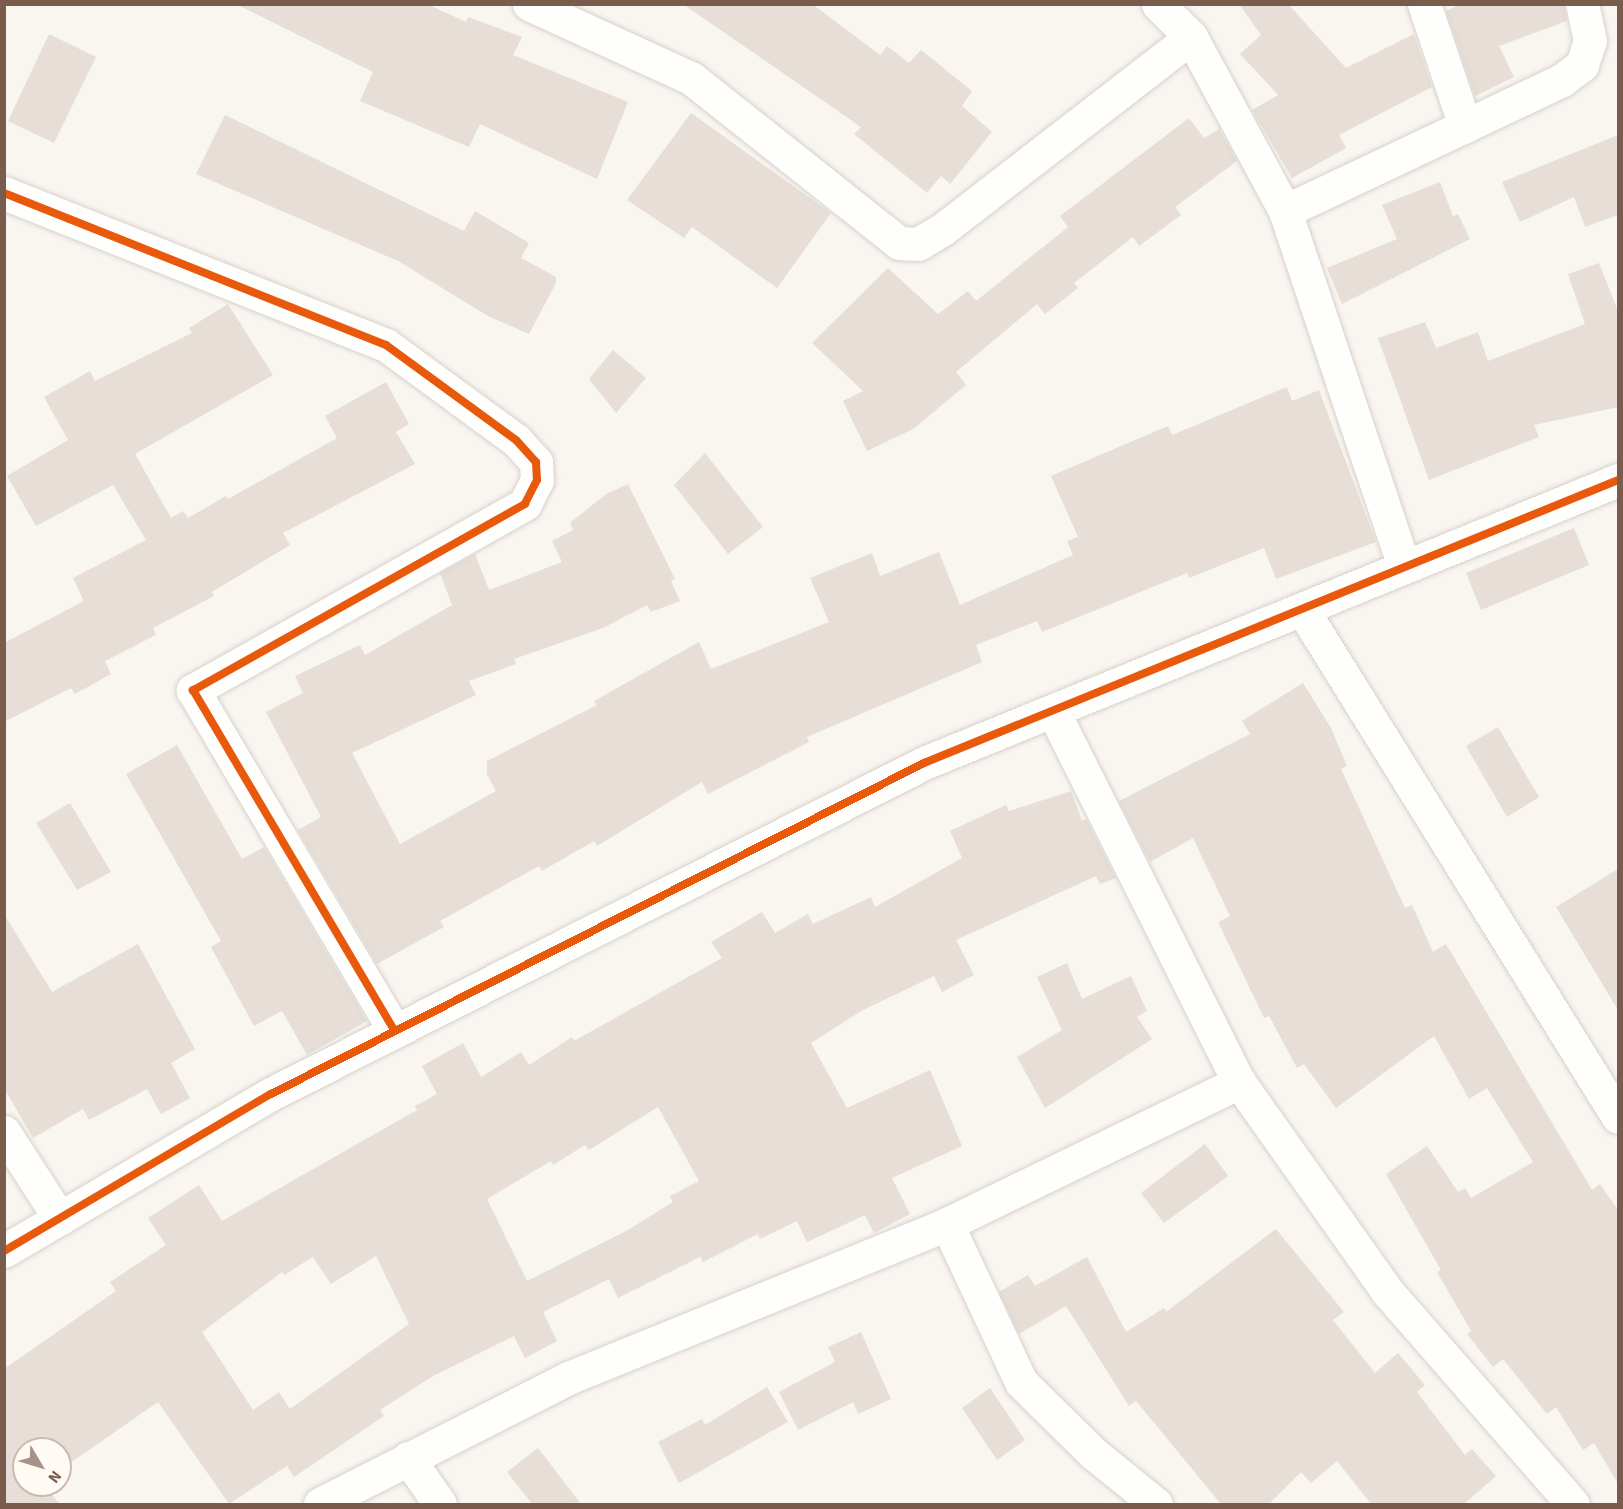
<!DOCTYPE html>
<style>
body{margin:0}
#map{position:relative;width:1623px;height:1509px;overflow:hidden;background:#f9f5f0;font-family:"Source Sans 3",sans-serif}
div>[style]{position:absolute}
.building>*{inset:0;background:#e6ded7}
.roads{filter:drop-shadow(0 0 2px #d7d1cb) drop-shadow(0 0 2px #d7d1cb)}
.minor>*{height:33px;margin:-16.5px;padding:0 16.5px;transform-origin:16.5px;border-radius:16.5px;background:#fefefd}
.cycleway>*{height:8px;margin:-4px;padding:0 4px;transform-origin:4px;border-radius:4px;background:#e8590c}
span{translate:-50% -50%;white-space:nowrap;text-align:center;line-height:1.15;-webkit-text-stroke:4.5px #fffaf3;paint-order:stroke}
.frame{position:absolute;inset:0;border:6px solid #7a5c4d;pointer-events:none}
.north{position:absolute;left:12px;top:1437px;width:60px;height:60px;box-sizing:border-box;background:#fffaf3;border:2px solid #cabbb1;border-radius:50%;rotate:128deg;font-size:16px;font-weight:700;line-height:24px;text-align:center;color:#7a5c4d}
.north::after{content:'';display:block;margin:auto;width:21px;height:27px;background:#a69286;clip-path:polygon(50% 0,100% 100%,50% 72%,0 100%)}
</style>
<div id="map">
<div class="building">
<i style="clip-path:polygon(236px 4px,427px 4px,466px 22px,468px 17px,522px 37px,513px 55px,628px 102px,597px 179px,480px 124px,469px 147px,360px 101px,373px 72px)"></i>
<i style="clip-path:polygon(683px 4px,812px 4px,880px 55px,887px 46px,909px 63px,921px 50px,972px 91px,962px 106px,992px 132px,950px 184px,941px 176px,927px 193px,854px 134px,861px 127px)"></i>
<i style="clip-path:polygon(1239px 4px,1288px 4px,1346px 68px,1414px 34px,1432px 87px,1339px 135px,1346px 148px,1292px 178px,1252px 110px,1278px 95px,1240px 54px,1261px 35px)"></i>
<i style="clip-path:polygon(1461px 4px,1564px 4px,1567px 21px,1499px 46px,1514px 77px,1475px 96px,1446px 11px)"></i>
<i style="clip-path:polygon(49px 34px,96px 57px,54px 143px,8px 121px)"></i>
<i style="clip-path:polygon(691px 113px,831px 213px,777px 288px,692px 227px,684px 238px,627px 200px)"></i>
<i style="clip-path:polygon(225px 115px,464px 231px,475px 211px,529px 243px,521px 258px,556px 277px,556px 283px,529px 334px,488px 316px,398px 261px,196px 174px)"></i>
<i style="clip-path:polygon(1189px 118px,1204px 138px,1219px 129px,1237px 161px,1175px 207px,1181px 215px,1139px 246px,1133px 237px,1074px 283px,1078px 288px,1045px 314px,1037px 304px,956px 372px,966px 385px,913px 429px,867px 451px,843px 401px,863px 391px,812px 343px,888px 268px,938px 314px,968px 291px,976px 301px,1068px 227px,1060px 216px)"></i>
<i style="clip-path:polygon(1618px 135px,1618px 215px,1585px 227px,1574px 197px,1520px 222px,1502px 182px)"></i>
<i style="clip-path:polygon(1440px 182px,1453px 216px,1458px 214px,1470px 239px,1342px 304px,1327px 268px,1397px 239px,1382px 205px)"></i>
<i style="clip-path:polygon(1599px 263px,1618px 311px,1618px 407px,1534px 425px,1539px 437px,1429px 480px,1378px 338px,1425px 322px,1436px 348px,1478px 332px,1488px 361px,1585px 324px,1568px 274px)"></i>
<i style="clip-path:polygon(228px 304px,273px 375px,135px 454px,171px 518px,183px 511px,188px 518px,226px 496px,228px 499px,337px 438px,325px 416px,386px 382px,409px 424px,396px 432px,415px 464px,283px 533px,290px 545px,212px 592px,214px 596px,153px 628px,156px 635px,105px 661px,111px 674px,75px 694px,71px 688px,4px 722px,4px 643px,84px 601px,73px 578px,146px 540px,113px 485px,36px 526px,7px 476px,68px 440px,44px 397px,90px 371px,95px 381px,192px 333px,189px 328px)"></i>
<i style="clip-path:polygon(613px 350px,646px 378px,616px 413px,589px 379px)"></i>
<i style="clip-path:polygon(1287px 387px,1292px 401px,1319px 390px,1376px 542px,1276px 579px,1264px 548px,1189px 578px,1187px 573px,1042px 632px,1037px 621px,976px 645px,982px 662px,807px 737px,809px 742px,708px 794px,702px 782px,597px 846px,594px 841px,542px 871px,539px 866px,440px 921px,444px 927px,377px 964px,298px 830px,321px 817px,266px 712px,303px 693px,295px 676px,360px 645px,365px 655px,452px 605px,440px 573px,475px 554px,489px 590px,562px 562px,552px 541px,573px 530px,570px 523px,606px 494px,628px 484px,675px 579px,671px 581px,680px 601px,651px 612px,647px 605px,603px 628px,514px 659px,516px 664px,469px 681px,476px 695px,352px 753px,400px 844px,496px 791px,487px 774px,487px 761px,597px 705px,594px 701px,699px 642px,711px 669px,829px 622px,810px 578px,872px 553px,880px 576px,939px 552px,960px 605px,1073px 555px,1067px 541px,1078px 537px,1051px 476px,1168px 426px,1172px 435px)"></i>
<i style="clip-path:polygon(705px 453px,763px 527px,728px 554px,674px 485px)"></i>
<i style="clip-path:polygon(1574px 528px,1589px 565px,1481px 610px,1466px 573px)"></i>
<i style="clip-path:polygon(1303px 683px,1331px 728px,1347px 766px,1341px 769px,1405px 908px,1412px 905px,1433px 952px,1446px 944px,1592px 1190px,1600px 1184px,1618px 1210px,1618px 1484px,1594px 1443px,1583px 1450px,1556px 1407px,1547px 1414px,1503px 1359px,1493px 1367px,1467px 1334px,1471px 1331px,1437px 1272px,1441px 1270px,1386px 1174px,1427px 1146px,1458px 1192px,1465px 1188px,1471px 1198px,1533px 1162px,1487px 1088px,1469px 1099px,1434px 1036px,1336px 1108px,1304px 1064px,1297px 1068px,1269px 1016px,1264px 1018px,1218px 922px,1230px 916px,1193px 838px,1150px 862px,1119px 801px,1250px 734px,1242px 721px)"></i>
<i style="clip-path:polygon(1498px 727px,1539px 797px,1507px 817px,1466px 746px)"></i>
<i style="clip-path:polygon(177px 745px,242px 859px,264px 847px,367px 1021px,307px 1055px,282px 1011px,254px 1026px,211px 947px,221px 941px,126px 774px)"></i>
<i style="clip-path:polygon(evenodd,1071px 791px,1082px 821px,1086px 819px,1116px 878px,1100px 884px,1096px 876px,956px 940px,974px 975px,942px 992px,934px 976px,861px 1011px,811px 1043px,847px 1108px,930px 1070px,962px 1146px,892px 1178px,910px 1214px,874px 1233px,865px 1215px,807px 1242px,797px 1221px,760px 1239px,758px 1234px,703px 1262px,700px 1257px,618px 1298px,609px 1279px,543px 1312px,557px 1341px,525px 1358px,514px 1336px,433px 1376px,380px 1410px,384px 1416px,294px 1477px,287px 1466px,229px 1504px,158px 1402px,60px 1470px,60px 1449px,24px 1449px,24px 1485px,43px 1485px,60px 1504px,4px 1504px,4px 1369px,116px 1291px,110px 1282px,166px 1245px,148px 1218px,199px 1185px,222px 1221px,417px 1110px,415px 1106px,437px 1094px,422px 1066px,463px 1043px,481px 1077px,521px 1052px,529px 1065px,572px 1037px,574px 1041px,722px 958px,711px 942px,762px 912px,775px 933px,808px 914px,813px 924px,871px 897px,875px 907px,962px 858px,950px 831px,1006px 805px,1009px 811px,1071px 791px,658px 1107px,699px 1181px,670px 1196px,673px 1202px,628px 1230px,527px 1281px,487px 1199px,551px 1161px,553px 1165px,585px 1145px,589px 1150px,658px 1107px,1071px 791px,376px 1256px,409px 1324px,290px 1409px,279px 1392px,253px 1410px,202px 1332px,282px 1272px,284px 1275px,313px 1257px,331px 1284px,376px 1256px)"></i>
<i style="clip-path:polygon(70px 803px,111px 872px,77px 890px,36px 823px)"></i>
<i style="clip-path:polygon(1618px 869px,1618px 1010px,1556px 907px)"></i>
<i style="clip-path:polygon(4px 914px,52px 992px,138px 944px,195px 1049px,171px 1063px,190px 1098px,161px 1114px,147px 1089px,89px 1120px,83px 1109px,33px 1138px,4px 1088px)"></i>
<i style="clip-path:polygon(1067px 963px,1082px 999px,1131px 976px,1147px 1011px,1137px 1017px,1152px 1039px,1045px 1108px,1017px 1057px,1062px 1030px,1037px 977px)"></i>
<i style="clip-path:polygon(1205px 1144px,1228px 1176px,1164px 1223px,1141px 1193px)"></i>
<i style="clip-path:polygon(1276px 1229px,1344px 1312px,1333px 1320px,1375px 1373px,1398px 1353px,1425px 1385px,1417px 1392px,1465px 1455px,1472px 1449px,1496px 1476px,1464px 1504px,1371px 1504px,1337px 1461px,1311px 1483px,1301px 1472px,1269px 1504px,1221px 1504px,1136px 1401px,1129px 1406px,1066px 1306px,1019px 1334px,999px 1292px,1028px 1275px,1035px 1286px,1087px 1257px,1126px 1332px,1164px 1308px,1166px 1312px)"></i>
<i style="clip-path:polygon(861px 1332px,891px 1399px,858px 1414px,853px 1402px,798px 1430px,779px 1392px,835px 1362px,828px 1347px)"></i>
<i style="clip-path:polygon(767px 1387px,788px 1422px,679px 1483px,658px 1442px,702px 1419px,705px 1425px)"></i>
<i style="clip-path:polygon(990px 1388px,1025px 1440px,997px 1460px,962px 1408px)"></i>
<i style="clip-path:polygon(538px 1448px,581px 1504px,532px 1504px,507px 1472px)"></i>
</div>
<div class="roads">
<div class="minor">
<i style="left:529px;top:4px;width:178px;rotate:24.6deg"></i>
<i style="left:691px;top:78px;width:265px;rotate:38.4deg"></i>
<i style="left:899px;top:243px;width:19px;rotate:3deg"></i>
<i style="left:918px;top:244px;width:29px;rotate:-31deg"></i>
<i style="left:943px;top:229px;width:314px;rotate:-37.7deg"></i>
<i style="left:1158px;top:4px;width:47px;rotate:45deg"></i>
<i style="left:1191px;top:37px;width:198px;rotate:61.6deg"></i>
<i style="left:1285px;top:211px;width:375px;rotate:71.5deg"></i>
<i style="left:1424px;top:4px;width:129px;rotate:71.4deg"></i>
<i style="left:4px;top:193px;width:411px;rotate:21.7deg"></i>
<i style="left:386px;top:345px;width:161px;rotate:36.2deg"></i>
<i style="left:516px;top:440px;width:30px;rotate:48deg"></i>
<i style="left:536px;top:462px;width:18px;rotate:87deg"></i>
<i style="left:537px;top:480px;width:27px;rotate:117deg"></i>
<i style="left:525px;top:504px;width:381px;rotate:150.7deg"></i>
<i style="left:193px;top:690px;width:396px;rotate:59.4deg"></i>
<i style="left:1285px;top:211px;width:306px;rotate:-25.3deg"></i>
<i style="left:1562px;top:80px;width:25px;rotate:-37deg"></i>
<i style="left:1582px;top:65px;width:25px;rotate:-72deg"></i>
<i style="left:1590px;top:41px;width:38px;rotate:-102deg"></i>
<i style="left:1302px;top:609px;width:598px;rotate:58.12deg"></i>
<i style="left:1053px;top:711px;width:415px;rotate:63.4deg"></i>
<i style="left:1239px;top:1082px;width:255px;rotate:54.7deg"></i>
<i style="left:1386px;top:1290px;width:284px;rotate:48.9deg"></i>
<i style="left:4px;top:1132px;width:103px;rotate:57.2deg"></i>
<i style="left:947px;top:1224px;width:174px;rotate:64.9deg"></i>
<i style="left:1021px;top:1382px;width:101px;rotate:44.6deg"></i>
<i style="left:1093px;top:1453px;width:81px;rotate:39deg"></i>
<i style="left:4px;top:1251px;width:310px;rotate:-30.5deg"></i>
<i style="left:271px;top:1094px;width:732px;rotate:-26.88deg"></i>
<i style="left:924px;top:763px;width:749px;rotate:-22.18deg"></i>
<i style="left:408px;top:1458px;width:56px;rotate:55.2deg"></i>
<i style="left:320px;top:1504px;width:278px;rotate:-26.9deg"></i>
<i style="left:568px;top:1378px;width:409px;rotate:-22.1deg"></i>
<i style="left:947px;top:1224px;width:325px;rotate:-25.9deg"></i>
</div>
</div>
<div class="cycleway">
<i style="left:4px;top:193px;width:411px;rotate:21.7deg"></i>
<i style="left:386px;top:345px;width:161px;rotate:36.2deg"></i>
<i style="left:516px;top:440px;width:30px;rotate:48deg"></i>
<i style="left:536px;top:462px;width:18px;rotate:87deg"></i>
<i style="left:537px;top:480px;width:27px;rotate:117deg"></i>
<i style="left:525px;top:504px;width:381px;rotate:150.7deg"></i>
<i style="left:193px;top:690px;width:396px;rotate:59.4deg"></i>
<i style="left:4px;top:1251px;width:310px;rotate:-30.5deg"></i>
<i style="left:271px;top:1094px;width:732px;rotate:-26.88deg"></i>
<i style="left:924px;top:763px;width:749px;rotate:-22.18deg"></i>
</div>
<div class="frame"></div>
<div class="north">N</div>
</div>
